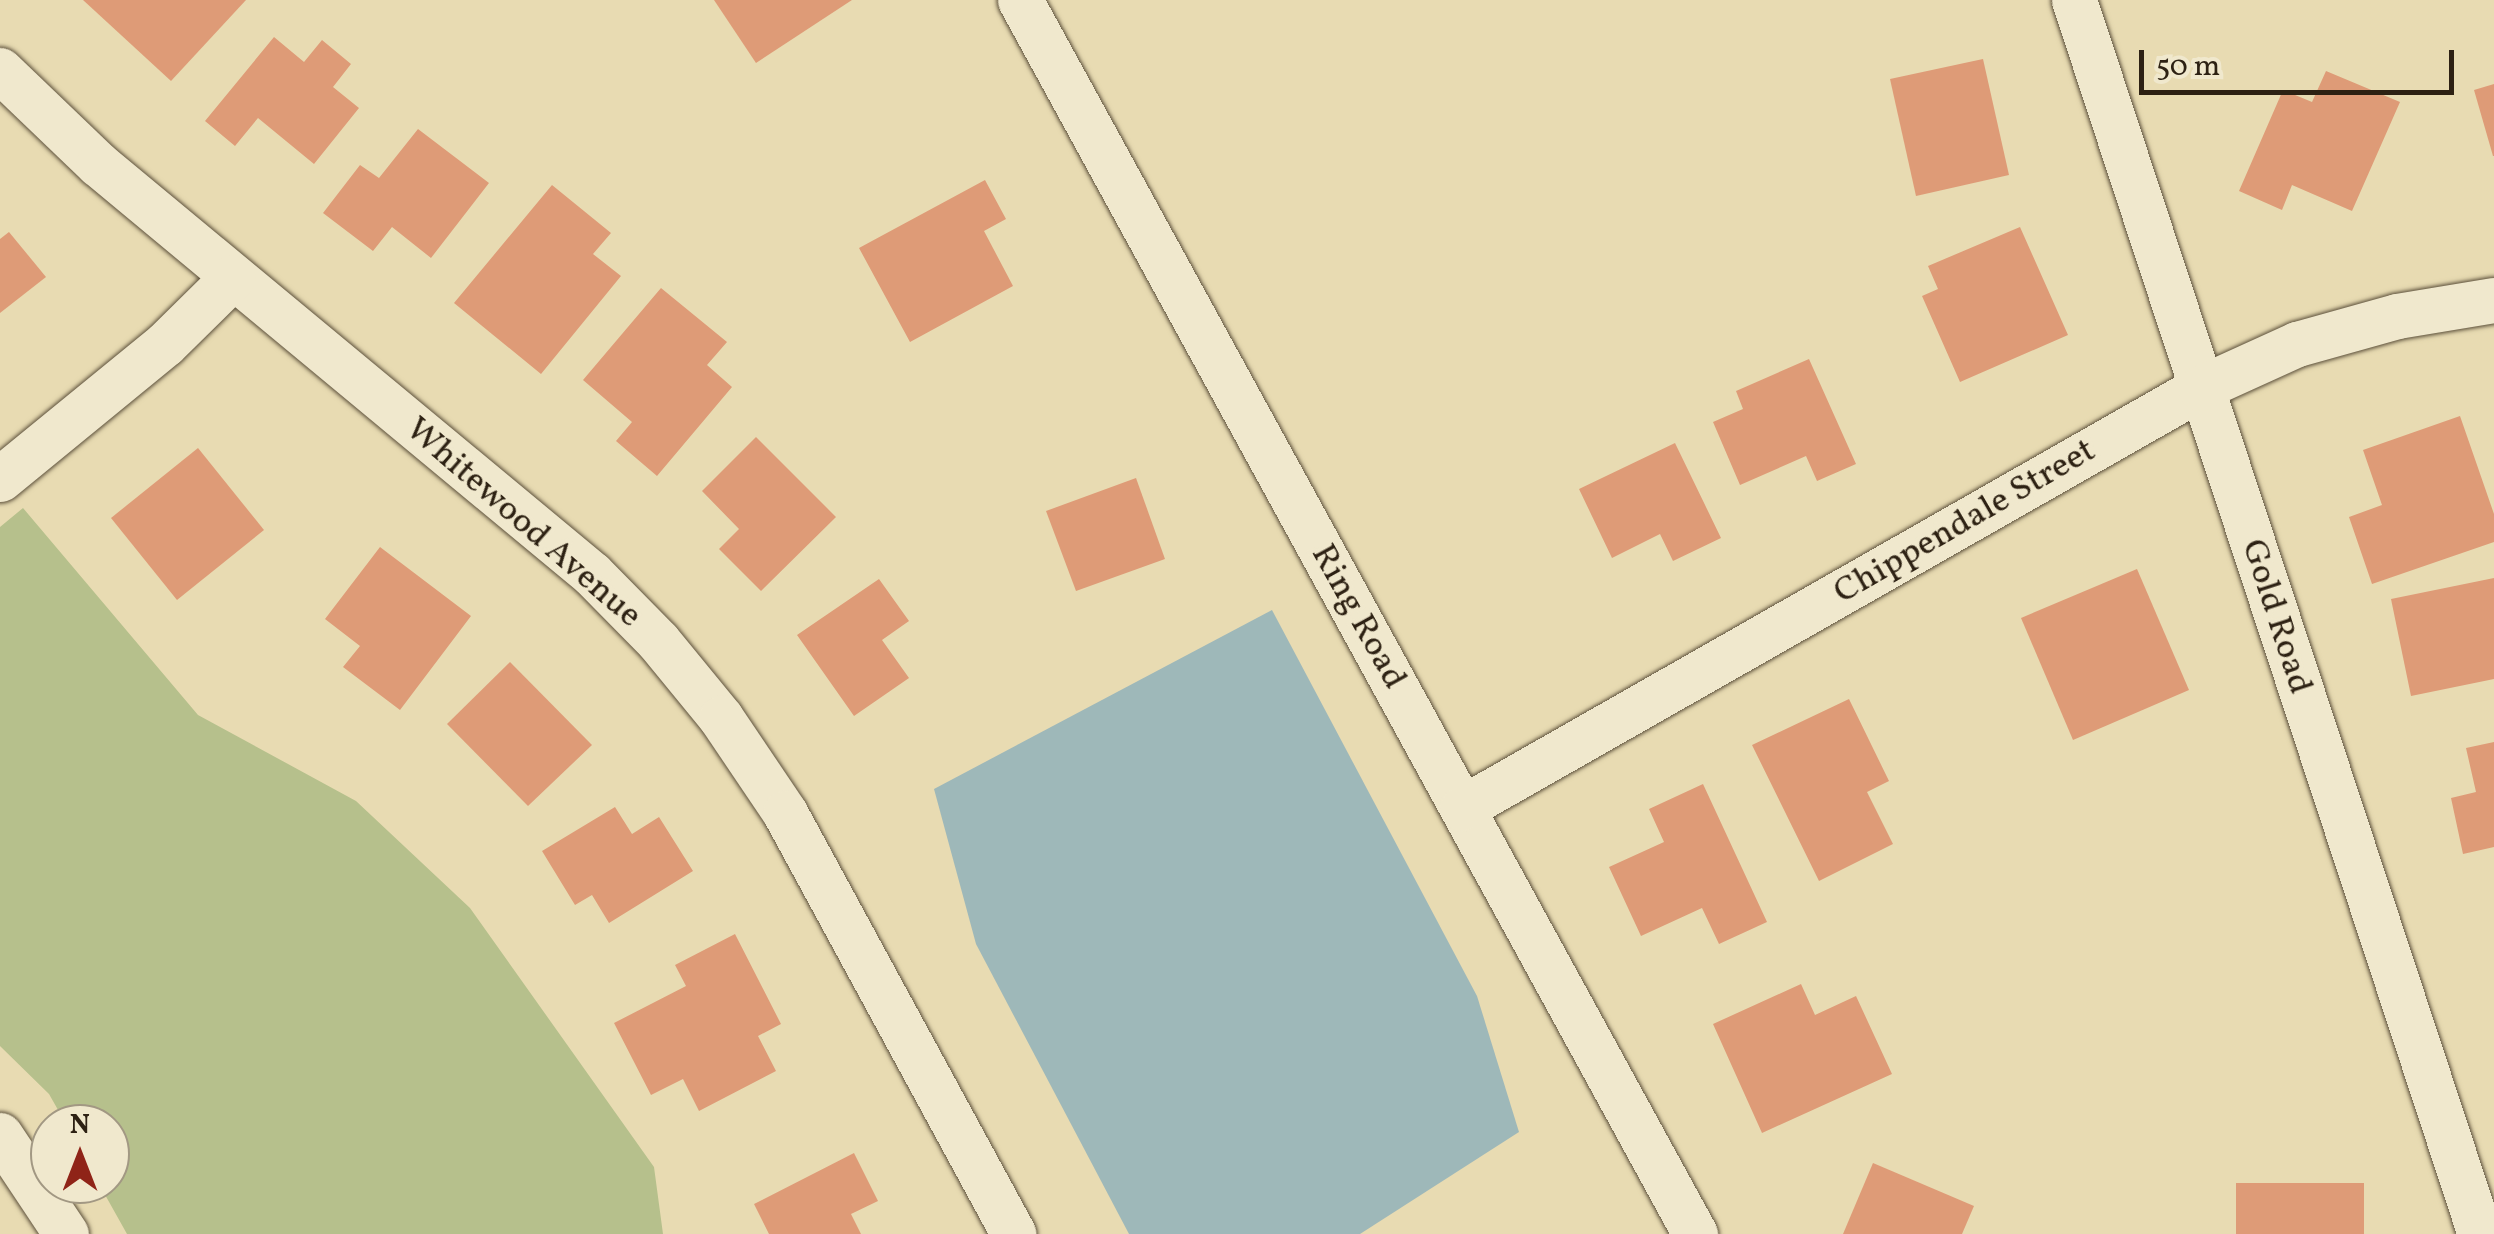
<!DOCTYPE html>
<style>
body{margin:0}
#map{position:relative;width:2494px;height:1234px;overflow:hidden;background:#e8dbb2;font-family:Vollkorn,serif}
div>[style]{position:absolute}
.green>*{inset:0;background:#b6c08c}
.water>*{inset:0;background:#9eb8b9}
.building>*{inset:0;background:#de9b77}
.roads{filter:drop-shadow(0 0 2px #5c503b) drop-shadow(0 0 2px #5c503b)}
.minor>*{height:45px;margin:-22.5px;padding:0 22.5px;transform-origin:22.5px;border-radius:22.5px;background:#f0e8cd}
span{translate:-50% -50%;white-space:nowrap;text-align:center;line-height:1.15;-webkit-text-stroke:8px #f0e8cd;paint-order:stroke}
.street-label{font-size:35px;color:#2d2113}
.north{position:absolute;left:30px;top:1104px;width:100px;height:100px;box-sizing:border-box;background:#f0e8cd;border:2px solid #a29883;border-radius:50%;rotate:0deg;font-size:28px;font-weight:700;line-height:40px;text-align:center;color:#2d2113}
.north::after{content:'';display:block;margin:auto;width:35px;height:45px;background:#8f2418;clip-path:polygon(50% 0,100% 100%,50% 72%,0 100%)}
.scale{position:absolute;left:2139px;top:50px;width:315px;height:45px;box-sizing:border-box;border:5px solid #2d2113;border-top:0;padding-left:12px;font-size:30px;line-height:35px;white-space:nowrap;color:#2d2113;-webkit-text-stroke:8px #f0e8cd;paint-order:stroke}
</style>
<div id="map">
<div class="green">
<i style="clip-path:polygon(23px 508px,198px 715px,356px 801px,470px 908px,654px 1167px,663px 1234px,127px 1234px,99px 1184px,110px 1184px,110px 1124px,66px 1124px,49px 1094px,0 1046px,0 527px)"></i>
</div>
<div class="water">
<i style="clip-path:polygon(1272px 610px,1477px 996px,1519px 1132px,1360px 1234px,1129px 1234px,976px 944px,934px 789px)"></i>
</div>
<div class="building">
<i style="clip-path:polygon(83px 0,246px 0,171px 81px)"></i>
<i style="clip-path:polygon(714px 0,852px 0,756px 63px)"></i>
<i style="clip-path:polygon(274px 37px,304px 62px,322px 40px,351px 64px,333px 87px,359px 108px,314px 164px,258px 118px,235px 146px,205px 121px)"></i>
<i style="clip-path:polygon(1983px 59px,2009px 175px,1916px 196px,1890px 79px)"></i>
<i style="clip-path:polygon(2326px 71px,2400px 102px,2352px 211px,2292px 185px,2282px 210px,2239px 191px,2283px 90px,2312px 102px)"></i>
<i style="clip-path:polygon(2494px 84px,2494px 156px,2493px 156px,2474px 90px)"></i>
<i style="clip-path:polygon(418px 129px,489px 183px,431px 258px,392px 227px,373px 251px,323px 213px,360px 165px,379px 178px)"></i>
<i style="clip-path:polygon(985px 180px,1006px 219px,984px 231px,1013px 286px,910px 342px,859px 248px)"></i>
<i style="clip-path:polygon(552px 185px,611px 233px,593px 254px,621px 276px,541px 374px,454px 303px)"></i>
<i style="clip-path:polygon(2020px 227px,2068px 335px,1960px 382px,1922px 296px,1938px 289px,1928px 266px)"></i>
<i style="clip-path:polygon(9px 232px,46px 277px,0 313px,0 239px)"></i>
<i style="clip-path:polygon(661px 288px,727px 342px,707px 365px,732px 387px,657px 476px,616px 441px,632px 422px,583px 380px)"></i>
<i style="clip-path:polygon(1809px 359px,1856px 464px,1817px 481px,1806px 456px,1740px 485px,1713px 422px,1743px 409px,1736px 391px)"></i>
<i style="clip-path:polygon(2460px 416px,2494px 514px,2494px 542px,2372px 584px,2349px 517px,2382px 505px,2363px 450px)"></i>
<i style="clip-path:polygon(756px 437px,836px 517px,761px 591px,719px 549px,739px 529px,702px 491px)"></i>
<i style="clip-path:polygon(1675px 443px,1721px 538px,1673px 561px,1660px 534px,1612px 558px,1579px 489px)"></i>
<i style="clip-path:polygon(198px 448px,264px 530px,177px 600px,111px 518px)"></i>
<i style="clip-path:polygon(1136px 478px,1165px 559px,1076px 591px,1046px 511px)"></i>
<i style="clip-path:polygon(380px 547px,471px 616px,400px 710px,343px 667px,360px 646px,325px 619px)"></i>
<i style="clip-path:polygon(2137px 569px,2189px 690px,2073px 740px,2021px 618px)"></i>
<i style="clip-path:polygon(2494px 578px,2494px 679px,2411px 696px,2391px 599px)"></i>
<i style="clip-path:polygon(879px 579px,909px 621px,882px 640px,909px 678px,854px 716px,797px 635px)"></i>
<i style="clip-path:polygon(510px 662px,592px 745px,528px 806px,447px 724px)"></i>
<i style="clip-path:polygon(1849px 699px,1889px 781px,1867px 792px,1893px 844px,1819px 881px,1752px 745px)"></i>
<i style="clip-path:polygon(2494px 742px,2494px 847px,2463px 854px,2451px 798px,2476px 792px,2466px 748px)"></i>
<i style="clip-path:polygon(1703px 784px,1767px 922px,1719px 944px,1702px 908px,1641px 936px,1609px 867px,1664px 842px,1649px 809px)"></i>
<i style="clip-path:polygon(615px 807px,632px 834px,659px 817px,693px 871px,609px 923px,592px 895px,575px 905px,542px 851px)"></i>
<i style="clip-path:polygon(735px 934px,781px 1024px,758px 1036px,776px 1071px,699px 1111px,683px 1079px,651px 1095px,614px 1023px,686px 986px,675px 965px)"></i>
<i style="clip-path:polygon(1801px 984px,1815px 1015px,1856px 996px,1892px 1074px,1762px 1133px,1713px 1024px)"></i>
<i style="clip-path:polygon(854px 1153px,878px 1201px,851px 1214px,861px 1234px,769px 1234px,754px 1204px)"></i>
<i style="clip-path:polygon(1873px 1163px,1974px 1206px,1962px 1234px,1843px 1234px)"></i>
<i style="clip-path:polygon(2236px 1183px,2364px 1183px,2364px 1234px,2236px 1234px)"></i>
</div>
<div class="roads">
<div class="minor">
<i style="left:1020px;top:0;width:1407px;rotate:61.32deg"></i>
<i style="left:2074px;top:0;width:1299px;rotate:71.79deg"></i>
<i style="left:0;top:70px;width:136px;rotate:43.8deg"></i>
<i style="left:98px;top:164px;width:642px;rotate:39.69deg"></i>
<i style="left:592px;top:574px;width:94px;rotate:45.4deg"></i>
<i style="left:658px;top:641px;width:99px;rotate:50.7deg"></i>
<i style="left:721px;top:718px;width:115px;rotate:56deg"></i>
<i style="left:785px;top:813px;width:479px;rotate:61.5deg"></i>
<i style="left:0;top:479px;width:213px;rotate:-39.3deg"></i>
<i style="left:165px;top:344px;width:95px;rotate:-44.6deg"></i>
<i style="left:1462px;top:808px;width:849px;rotate:-29.64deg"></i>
<i style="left:2200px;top:388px;width:107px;rotate:-24.4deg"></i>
<i style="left:2297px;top:344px;width:104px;rotate:-15.6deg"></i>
<i style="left:2397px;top:316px;width:98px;rotate:-9.4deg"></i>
<i style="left:0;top:1135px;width:119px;rotate:56.3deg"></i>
</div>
</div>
<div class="street-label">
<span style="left:1965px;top:522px;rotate:-30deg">Chippendale Street</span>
<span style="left:523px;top:523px;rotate:41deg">Whitewood Avenue</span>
<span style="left:1358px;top:617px;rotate:61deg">Ring Road</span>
<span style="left:2276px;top:617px;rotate:72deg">Gold Road</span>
</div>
<div class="north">N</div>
<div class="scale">50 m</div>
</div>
